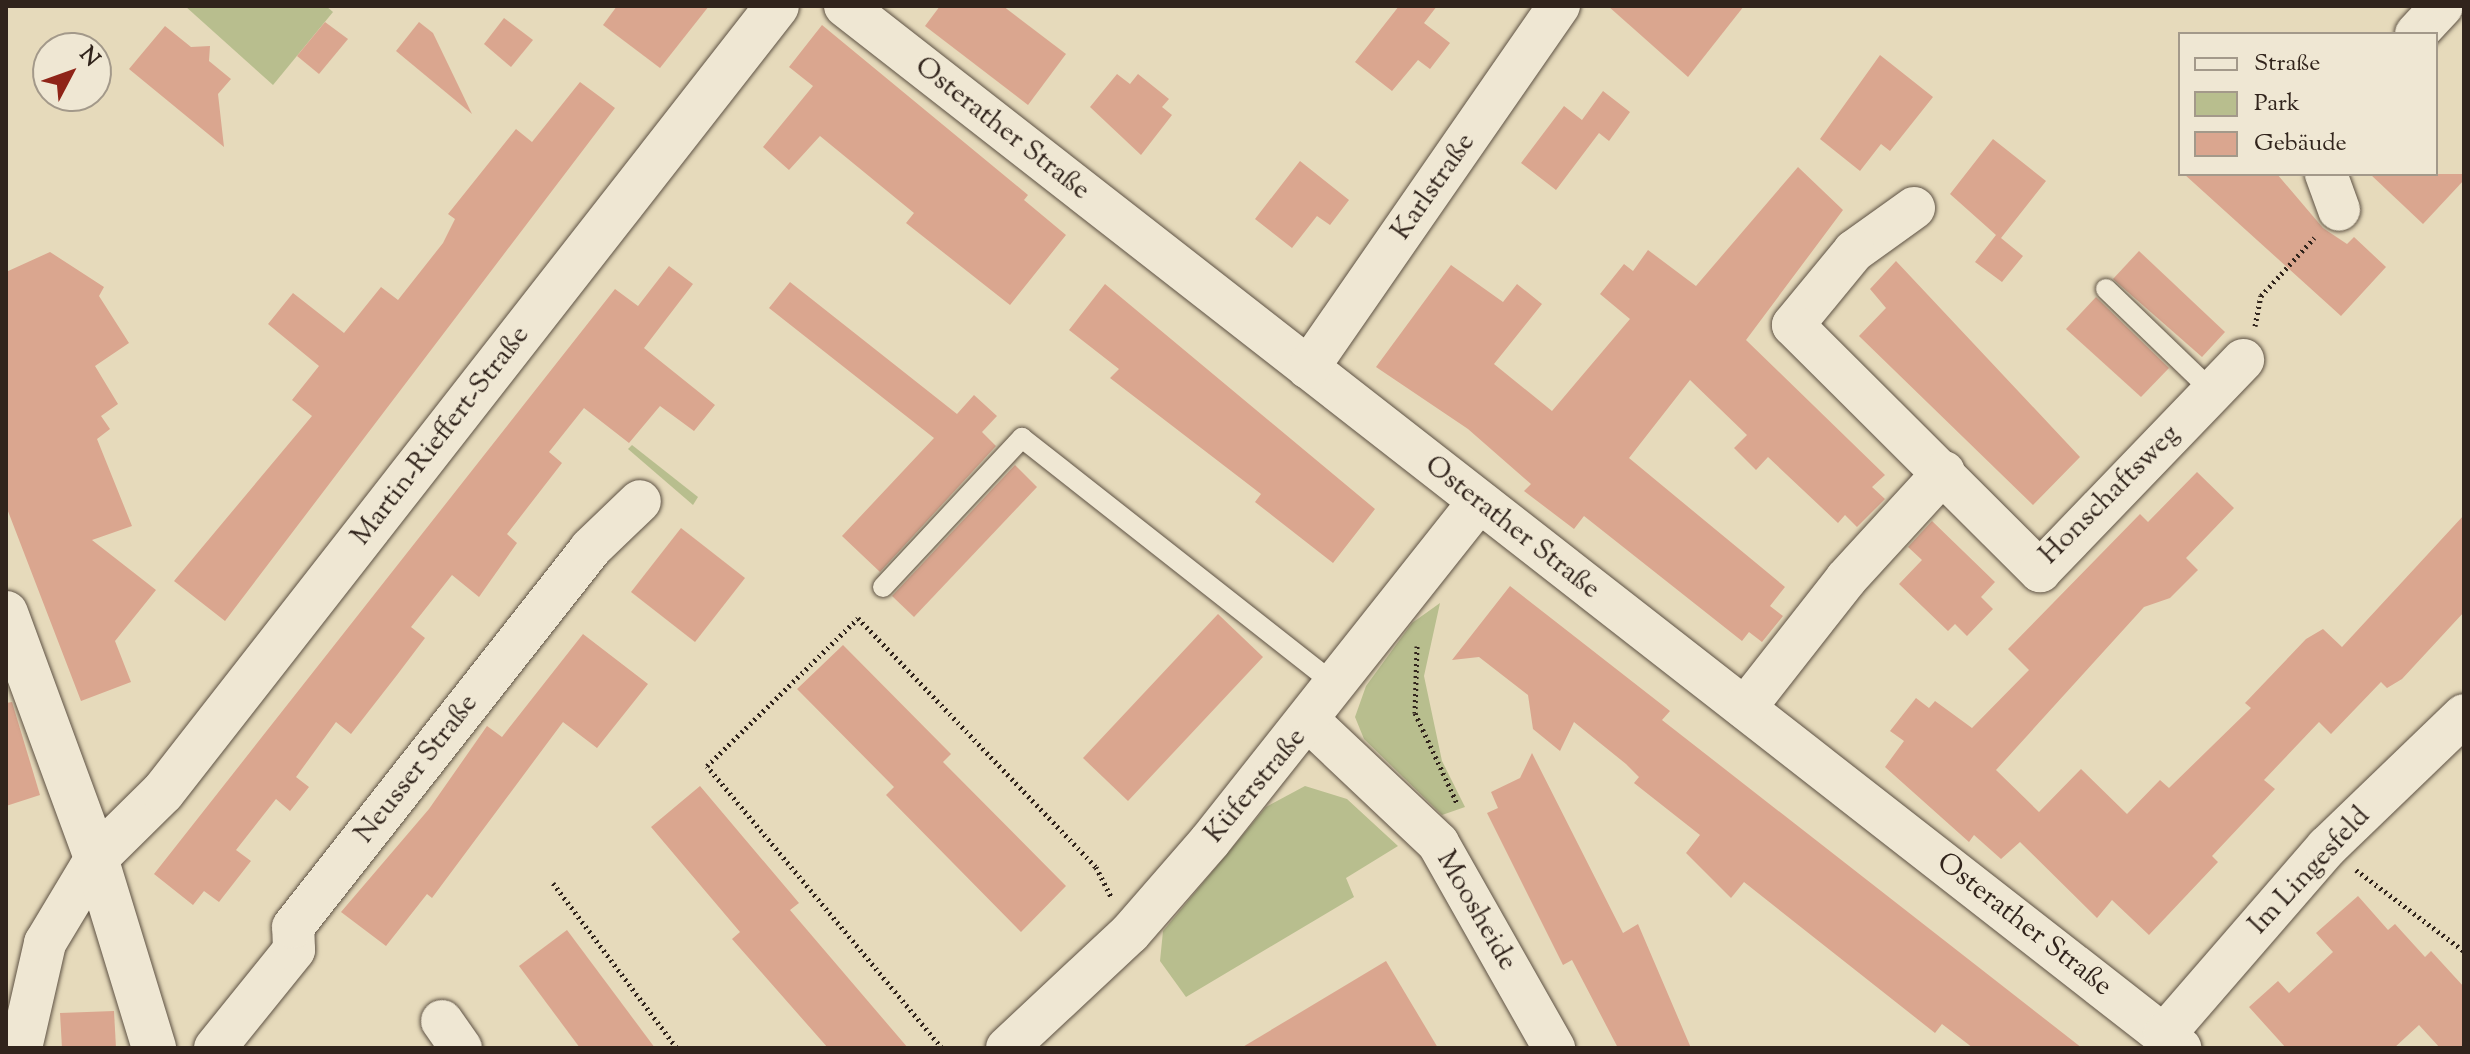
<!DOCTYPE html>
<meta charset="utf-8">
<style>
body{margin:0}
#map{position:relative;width:2470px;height:1054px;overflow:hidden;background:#e6dabb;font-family:"Sorts Mill Goudy",serif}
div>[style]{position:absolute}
.green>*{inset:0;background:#b8be8e}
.building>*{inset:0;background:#daa68f}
.path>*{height:5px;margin-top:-2.5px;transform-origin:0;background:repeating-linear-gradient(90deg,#31241c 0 2px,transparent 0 6px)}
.roads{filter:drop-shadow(0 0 2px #5e5244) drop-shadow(0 0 2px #5e5244)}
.service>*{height:20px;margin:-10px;padding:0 10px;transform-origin:10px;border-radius:10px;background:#efe7d3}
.minor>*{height:42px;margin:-21px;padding:0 21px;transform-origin:21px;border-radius:21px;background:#efe7d3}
.tertiary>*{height:44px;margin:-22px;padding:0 22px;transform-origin:22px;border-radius:22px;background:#efe7d3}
span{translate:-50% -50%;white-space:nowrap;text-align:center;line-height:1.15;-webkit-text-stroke:7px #efe7d3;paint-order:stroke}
.street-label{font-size:28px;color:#31241c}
.frame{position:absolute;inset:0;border:8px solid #31241c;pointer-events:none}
.legend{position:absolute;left:2178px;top:32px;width:260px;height:144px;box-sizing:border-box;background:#efe7d3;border:2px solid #a3998a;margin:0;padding:10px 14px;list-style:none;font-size:24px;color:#31241c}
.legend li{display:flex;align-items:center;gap:16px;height:40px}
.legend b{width:40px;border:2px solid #a3998a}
.north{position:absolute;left:32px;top:32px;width:80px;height:80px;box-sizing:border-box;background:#efe7d3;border:2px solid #a3998a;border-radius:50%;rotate:49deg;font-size:22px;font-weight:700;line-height:32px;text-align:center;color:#31241c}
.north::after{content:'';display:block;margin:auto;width:28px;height:36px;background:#8f2418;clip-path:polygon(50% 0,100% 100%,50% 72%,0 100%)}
</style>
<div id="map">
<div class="green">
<i style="clip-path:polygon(185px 6px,326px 6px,333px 12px,273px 85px)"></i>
<i style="clip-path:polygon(632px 445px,698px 497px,693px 505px,628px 449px)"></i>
<i style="clip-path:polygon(1440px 603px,1424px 676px,1442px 761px,1465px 807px,1442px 815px,1364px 739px,1355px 717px,1366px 686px,1412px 623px)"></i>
<i style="clip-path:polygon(1305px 786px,1347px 799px,1398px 846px,1346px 878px,1354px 897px,1186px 997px,1160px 961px,1163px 931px,1266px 807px)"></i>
</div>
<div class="building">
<i style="clip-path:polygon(617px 6px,709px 6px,660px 68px,603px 25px)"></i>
<i style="clip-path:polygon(940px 6px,1003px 6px,1066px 54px,1028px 105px,925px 26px)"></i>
<i style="clip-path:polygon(1399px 6px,1437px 6px,1424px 23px,1450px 43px,1430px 69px,1418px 60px,1392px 91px,1355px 62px)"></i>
<i style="clip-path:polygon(1608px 6px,1744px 6px,1688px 77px)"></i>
<i style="clip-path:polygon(504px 18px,533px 40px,511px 67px,484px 44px)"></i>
<i style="clip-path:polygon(325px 22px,348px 39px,319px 74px,297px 56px)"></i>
<i style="clip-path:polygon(419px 22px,433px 33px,472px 114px,396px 51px)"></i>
<i style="clip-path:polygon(822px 25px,1028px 195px,1024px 200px,1066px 235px,1010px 305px,906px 223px,914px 213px,820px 136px,789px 170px,763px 147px,813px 86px,789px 67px)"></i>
<i style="clip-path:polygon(165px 26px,191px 47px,210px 46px,209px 61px,231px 79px,218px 94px,224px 147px,129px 69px)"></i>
<i style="clip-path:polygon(1880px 55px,1933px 97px,1890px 151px,1881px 144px,1860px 171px,1820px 139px)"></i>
<i style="clip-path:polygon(1117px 74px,1130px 84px,1138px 74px,1169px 99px,1162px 107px,1172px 115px,1141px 155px,1090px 107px)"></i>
<i style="clip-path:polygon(580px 82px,615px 108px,225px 621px,174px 581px,312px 416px,292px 400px,319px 366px,268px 324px,293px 293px,344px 333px,381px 287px,398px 300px,443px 243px,455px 219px,448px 214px,516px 129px,532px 142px)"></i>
<i style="clip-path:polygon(1603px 91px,1630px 112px,1609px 141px,1599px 133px,1556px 190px,1521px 163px,1564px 106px,1582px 120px)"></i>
<i style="clip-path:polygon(1993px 139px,2046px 181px,2001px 238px,2023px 256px,2002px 282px,1975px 262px,1996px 235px,1950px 194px)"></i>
<i style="clip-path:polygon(1300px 161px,1349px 200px,1330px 225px,1317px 216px,1292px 248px,1255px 219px)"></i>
<i style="clip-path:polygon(1798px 167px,1843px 210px,1746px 340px,1885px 475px,1872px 487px,1885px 499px,1857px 527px,1845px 515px,1838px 523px,1768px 457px,1756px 470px,1734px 448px,1747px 435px,1690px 380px,1629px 458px,1785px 587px,1770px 606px,1783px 616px,1762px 642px,1749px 632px,1742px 641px,1584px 516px,1574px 529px,1524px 491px,1531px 484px,1468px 429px,1376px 367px,1451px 265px,1503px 302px,1517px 284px,1542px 304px,1494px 364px,1552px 411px,1630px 319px,1600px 294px,1624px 264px,1633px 271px,1648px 250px,1696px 286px)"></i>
<i style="clip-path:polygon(2184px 174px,2277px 174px,2323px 228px,2347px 244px,2354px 237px,2386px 267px,2341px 316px)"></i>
<i style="clip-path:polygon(2370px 174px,2464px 174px,2464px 180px,2423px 224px)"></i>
<i style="clip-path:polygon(2139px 251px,2225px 332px,2202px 357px,2113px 279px)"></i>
<i style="clip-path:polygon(50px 252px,104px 287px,99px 296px,129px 343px,95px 366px,118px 404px,101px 416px,110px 429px,97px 439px,132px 526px,92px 540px,156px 590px,115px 641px,131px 682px,81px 701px,6px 506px,6px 272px)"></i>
<i style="clip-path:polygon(1896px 261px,2080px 457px,2033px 505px,1859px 336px,1886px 308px,1870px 289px)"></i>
<i style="clip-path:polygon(669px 266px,693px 284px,644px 348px,715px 405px,694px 431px,660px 406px,629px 443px,584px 408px,549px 452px,562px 463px,507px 534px,517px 543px,479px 597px,452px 575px,411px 627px,425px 638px,397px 675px,351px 734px,336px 722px,296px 777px,309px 787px,290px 811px,276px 799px,236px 850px,251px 861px,219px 902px,204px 891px,193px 905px,154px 874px,615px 289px,638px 306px)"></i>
<i style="clip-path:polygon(790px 282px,957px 414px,974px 395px,997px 416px,982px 432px,996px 446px,880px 572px,842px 536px,934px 438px,769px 308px)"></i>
<i style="clip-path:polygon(1105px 284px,1375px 509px,1333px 563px,1255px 502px,1261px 494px,1110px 378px,1119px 369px,1069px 330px)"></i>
<i style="clip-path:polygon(2096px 297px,2169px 368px,2141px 397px,2066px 329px)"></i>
<i style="clip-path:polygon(1015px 465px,1037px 487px,914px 617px,892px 596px)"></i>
<i style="clip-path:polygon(2197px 472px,2234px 508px,2186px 558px,2198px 570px,2170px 598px,2144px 607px,1996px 770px,2039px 812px,2081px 769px,2127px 814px,2160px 780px,2169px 788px,2251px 708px,2245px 703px,2306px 639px,2323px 629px,2342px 647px,2464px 515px,2464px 612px,2402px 679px,2387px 688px,2381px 682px,2331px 734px,2319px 722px,2264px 780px,2275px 789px,2212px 856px,2218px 862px,2149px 935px,2112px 900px,2097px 918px,2020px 842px,2001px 859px,1974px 835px,1969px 842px,1885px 767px,1904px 741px,1890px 731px,1916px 698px,1929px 708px,1935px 701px,1972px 728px,2029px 670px,2008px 649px,2140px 514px,2148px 522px)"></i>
<i style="clip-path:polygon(1932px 521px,1995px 582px,1981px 597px,1993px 609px,1967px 636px,1955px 624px,1948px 631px,1899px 584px,1922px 560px,1908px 547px)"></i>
<i style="clip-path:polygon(681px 528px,745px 578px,695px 642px,631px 592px)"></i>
<i style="clip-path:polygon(1510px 586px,1670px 711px,1662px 720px,2082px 1048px,1973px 1048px,1942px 1024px,1935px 1033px,1744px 882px,1731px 898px,1686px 853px,1700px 835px,1634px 783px,1639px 777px,1626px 764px,1574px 722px,1560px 751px,1533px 729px,1528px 695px,1479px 657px,1452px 660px)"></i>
<i style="clip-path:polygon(1218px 614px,1263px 657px,1128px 801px,1083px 758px)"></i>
<i style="clip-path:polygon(583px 634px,648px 684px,597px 748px,563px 722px,432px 898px,427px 894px,386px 946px,341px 912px,429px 809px,487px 726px,502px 737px)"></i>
<i style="clip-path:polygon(843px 645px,951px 754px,943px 762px,1066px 886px,1021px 932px,886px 795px,894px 787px,797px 689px)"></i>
<i style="clip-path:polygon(12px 702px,40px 795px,6px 806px,6px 703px)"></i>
<i style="clip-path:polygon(1532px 753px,1623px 933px,1638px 924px,1691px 1048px,1618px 1048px,1572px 960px,1563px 965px,1487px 813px,1498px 808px,1491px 792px,1520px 778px)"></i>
<i style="clip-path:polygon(700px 786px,799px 903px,790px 910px,908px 1048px,828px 1048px,732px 939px,740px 932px,651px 827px)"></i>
<i style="clip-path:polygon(2358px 896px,2388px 930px,2395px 924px,2425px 957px,2431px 951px,2464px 987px,2464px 1048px,2440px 1048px,2419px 1025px,2394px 1048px,2286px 1048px,2249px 1007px,2278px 981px,2289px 993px,2333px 952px,2316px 933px)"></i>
<i style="clip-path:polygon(567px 930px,617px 997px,655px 1048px,580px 1048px,519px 966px)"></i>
<i style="clip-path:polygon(1386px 961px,1438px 1048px,1241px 1048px)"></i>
<i style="clip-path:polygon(114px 1011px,116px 1048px,62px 1048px,60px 1013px)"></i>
</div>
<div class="path">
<i style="left:2255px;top:326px;width:31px;rotate:-79deg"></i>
<i style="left:2261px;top:296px;width:79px;rotate:-47.6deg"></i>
<i style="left:1417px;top:646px;width:67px;rotate:91.7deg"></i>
<i style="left:1415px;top:713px;width:99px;rotate:65deg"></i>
<i style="left:2356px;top:870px;width:135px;rotate:36.9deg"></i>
<i style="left:553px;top:883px;width:206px;rotate:53.1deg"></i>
<i style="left:942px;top:1048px;width:367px;rotate:-129.8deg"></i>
<i style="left:707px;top:766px;width:211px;rotate:-44.4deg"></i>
<i style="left:858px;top:618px;width:344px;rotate:46.3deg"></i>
<i style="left:1096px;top:867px;width:34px;rotate:63deg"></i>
</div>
<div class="roads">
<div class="service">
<i style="left:2106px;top:289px;width:149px;rotate:43.9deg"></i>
<i style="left:883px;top:587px;width:204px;rotate:-47deg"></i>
<i style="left:1022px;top:438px;width:401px;rotate:38.2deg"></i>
</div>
<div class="minor">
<i style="left:845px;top:6px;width:1694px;rotate:37.97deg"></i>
<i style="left:2416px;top:34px;width:38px;rotate:-47deg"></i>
<i style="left:2326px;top:174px;width:38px;rotate:70deg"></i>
<i style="left:1914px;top:208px;width:74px;rotate:144.4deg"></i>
<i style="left:1854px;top:251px;width:96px;rotate:129.5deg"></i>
<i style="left:1793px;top:325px;width:349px;rotate:44.9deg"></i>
<i style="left:2040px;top:571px;width:293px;rotate:-46.1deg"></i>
<i style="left:1308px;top:368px;width:441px;rotate:-55.3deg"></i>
<i style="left:1745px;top:708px;width:164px;rotate:-51.9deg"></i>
<i style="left:1846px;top:579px;width:145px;rotate:-47.5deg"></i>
<i style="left:1309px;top:721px;width:178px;rotate:43.4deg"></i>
<i style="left:1438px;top:843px;width:236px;rotate:60.5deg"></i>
<i style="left:442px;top:1021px;width:33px;rotate:55deg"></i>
<i style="left:2164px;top:1035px;width:249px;rotate:-49.1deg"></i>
<i style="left:2327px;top:847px;width:190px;rotate:-43.9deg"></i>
<i style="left:21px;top:1048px;width:108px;rotate:-77.1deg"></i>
<i style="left:45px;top:943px;width:99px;rotate:-59deg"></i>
<i style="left:215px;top:1048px;width:126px;rotate:-51.1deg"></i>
<i style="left:294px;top:950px;width:23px;rotate:-92deg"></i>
<i style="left:293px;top:927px;width:481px;rotate:-51.8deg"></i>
<i style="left:590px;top:549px;width:69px;rotate:-43.8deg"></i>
<i style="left:1007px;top:1048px;width:168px;rotate:-43.1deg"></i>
<i style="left:1130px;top:933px;width:122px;rotate:-49deg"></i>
<i style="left:1210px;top:841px;width:433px;rotate:-51.6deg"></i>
</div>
<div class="tertiary">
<i style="left:6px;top:613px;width:261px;rotate:69.8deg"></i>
<i style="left:96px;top:858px;width:199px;rotate:73deg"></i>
<i style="left:96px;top:858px;width:94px;rotate:-44.6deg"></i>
<i style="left:163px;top:792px;width:997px;rotate:-52deg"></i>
</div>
</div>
<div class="street-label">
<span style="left:1002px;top:129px;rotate:38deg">Osterather Straße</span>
<span style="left:1434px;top:187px;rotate:-55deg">Karlstraße</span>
<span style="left:441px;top:436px;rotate:-52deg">Martin-Rieffert-Straße</span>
<span style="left:2110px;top:495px;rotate:-45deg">Honschaftsweg</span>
<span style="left:1512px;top:528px;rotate:38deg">Osterather Straße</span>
<span style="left:417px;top:769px;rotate:-52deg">Neusser Straße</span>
<span style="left:1256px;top:786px;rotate:-50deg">Küferstraße</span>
<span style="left:2310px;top:871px;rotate:-47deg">Im Lingesfeld</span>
<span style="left:1476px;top:911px;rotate:60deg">Moosheide</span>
<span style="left:2024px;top:925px;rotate:38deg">Osterather Straße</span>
</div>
<div class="frame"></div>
<ul class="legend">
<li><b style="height:10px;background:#efe7d3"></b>Straße</li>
<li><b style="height:22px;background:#b8be8e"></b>Park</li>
<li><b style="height:22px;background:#daa68f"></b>Gebäude</li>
</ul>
<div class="north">N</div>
</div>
